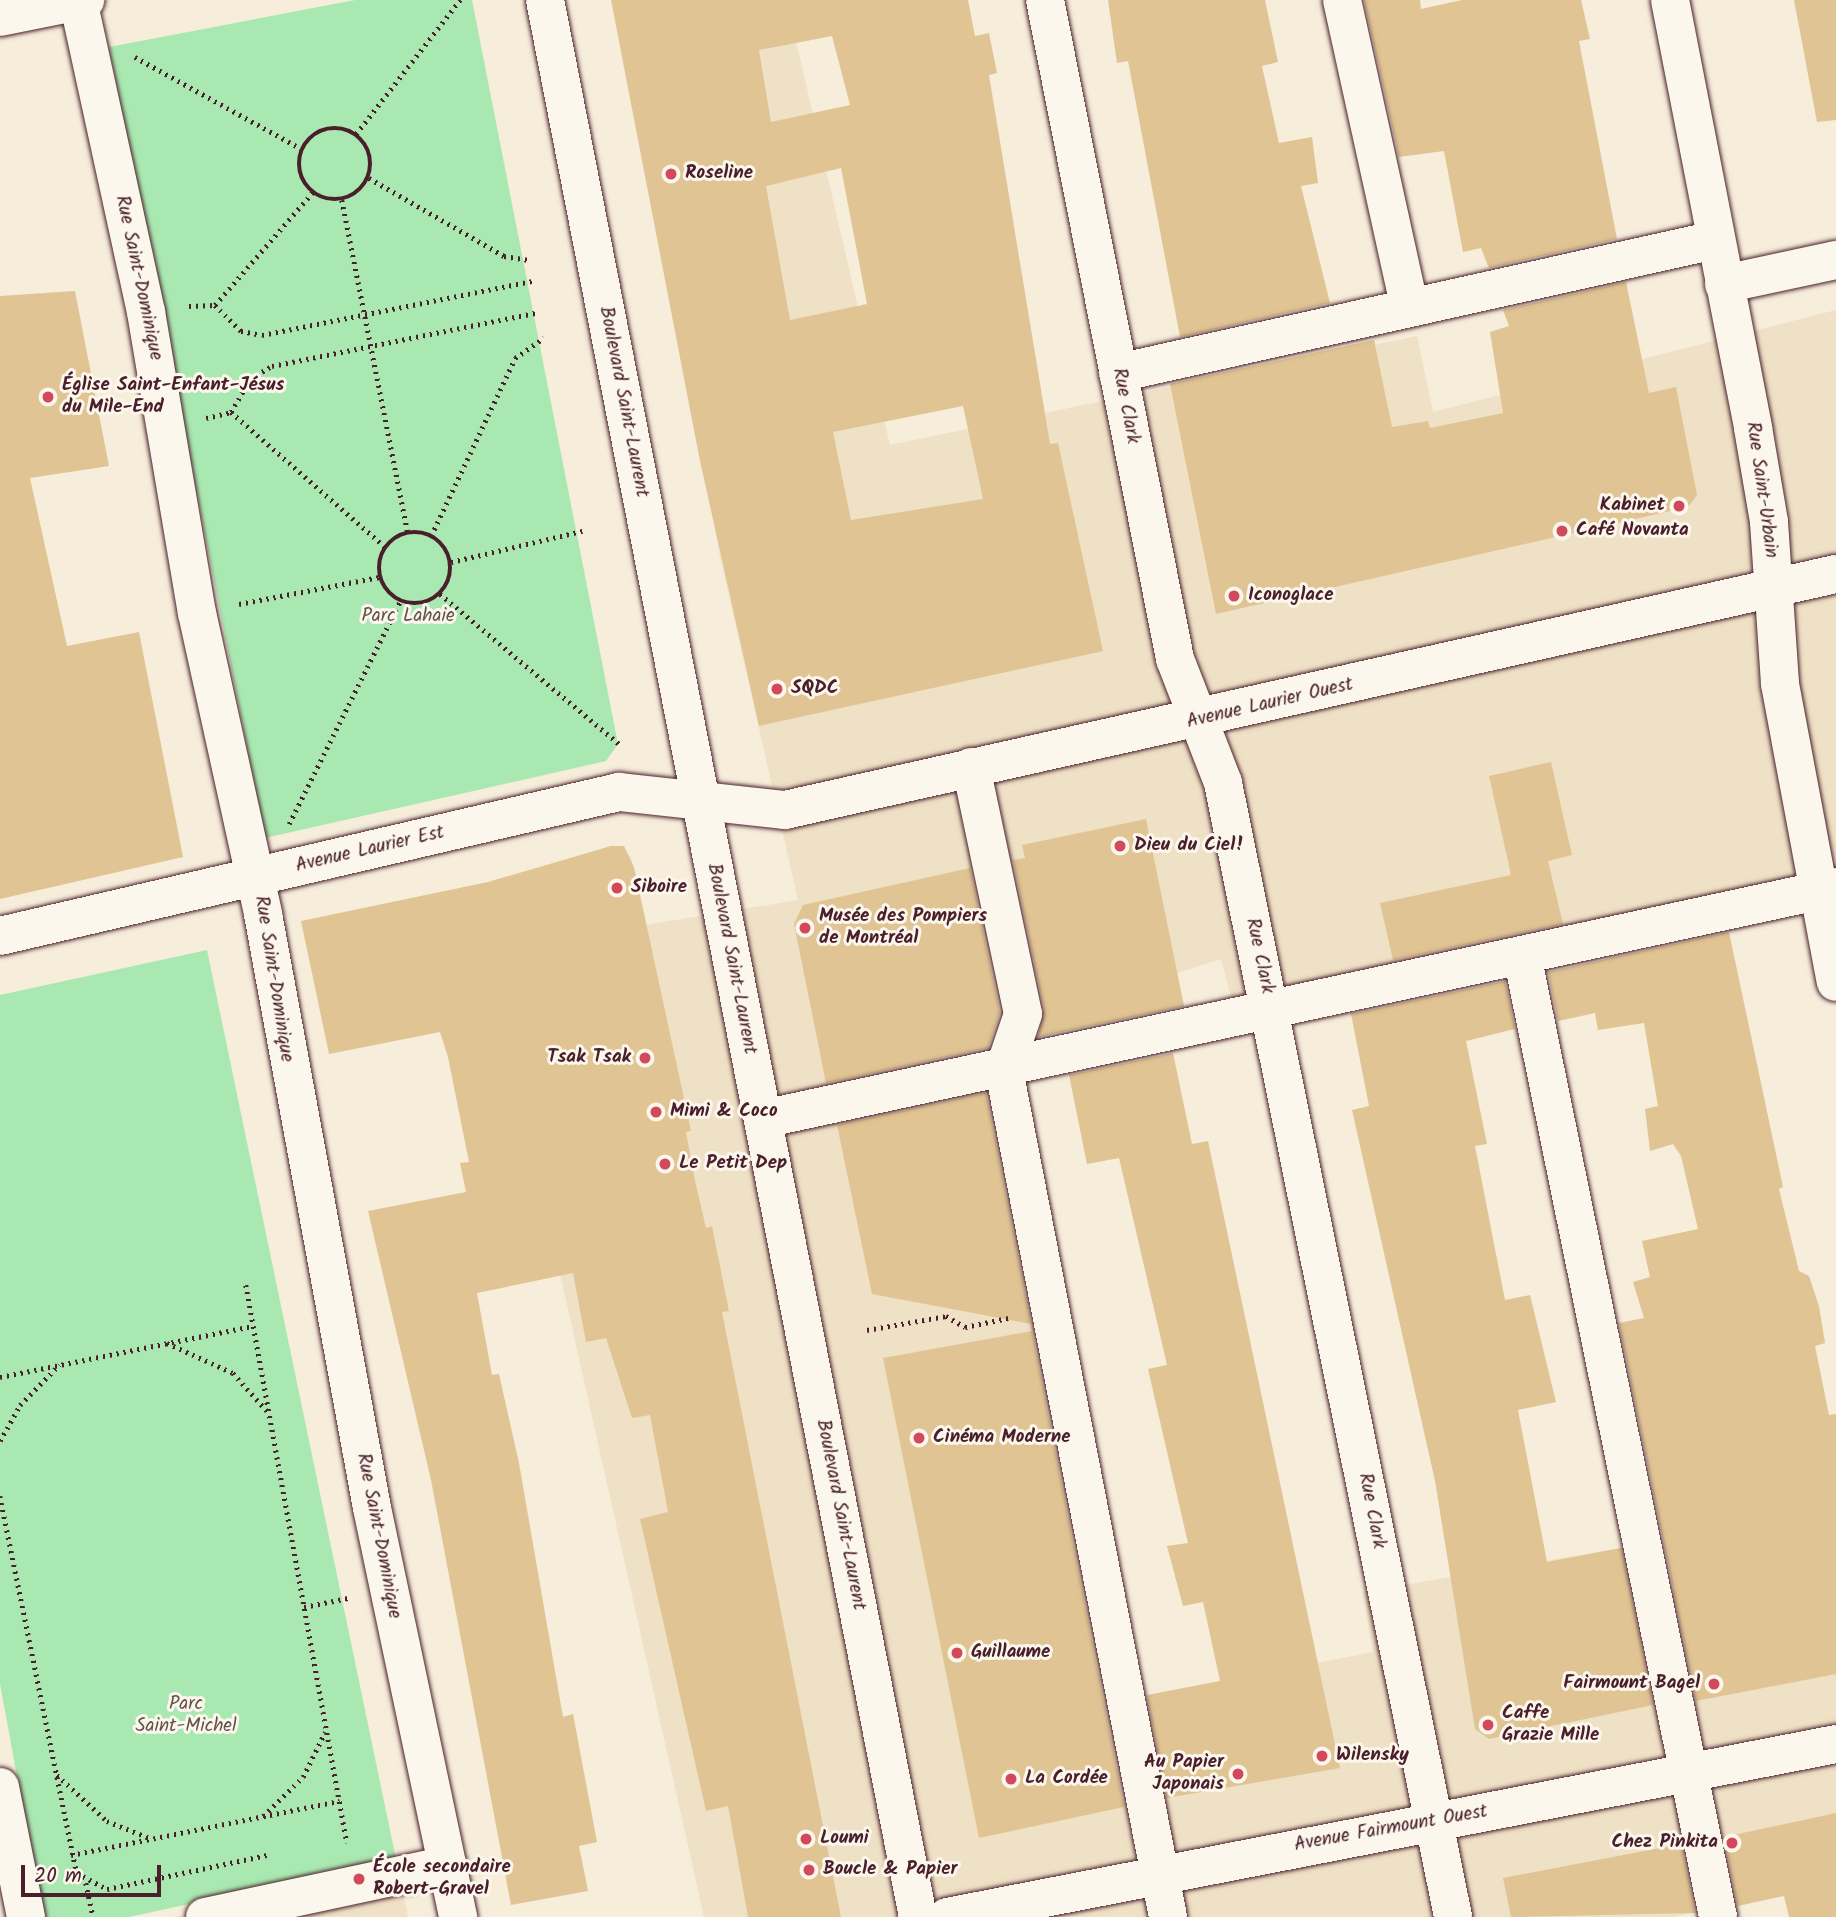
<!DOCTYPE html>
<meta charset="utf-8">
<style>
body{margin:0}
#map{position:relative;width:1836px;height:1917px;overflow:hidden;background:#f6edda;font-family:Kalam,sans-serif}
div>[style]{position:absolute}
.built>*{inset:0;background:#efe1c5}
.green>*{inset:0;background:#a9e9b1}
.building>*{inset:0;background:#e0c494}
.path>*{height:4.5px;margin-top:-2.25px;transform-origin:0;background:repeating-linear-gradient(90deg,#4a1f2b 0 2px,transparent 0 7px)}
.path>.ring{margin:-2.25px;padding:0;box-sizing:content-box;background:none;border:4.5px solid #4a1f2b;border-radius:50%}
.roads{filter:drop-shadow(0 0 2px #4a1f2b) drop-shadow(0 0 2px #4a1f2b)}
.minor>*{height:38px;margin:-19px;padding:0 19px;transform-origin:19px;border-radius:19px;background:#fbf7ec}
.major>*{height:38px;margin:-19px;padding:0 19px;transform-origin:19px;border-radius:19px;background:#fbf7ec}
.dots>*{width:19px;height:19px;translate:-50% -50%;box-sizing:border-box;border:4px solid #fbf7ec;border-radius:50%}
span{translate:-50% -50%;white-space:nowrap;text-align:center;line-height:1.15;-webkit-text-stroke:6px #fbf7ec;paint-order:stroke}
.poi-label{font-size:19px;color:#4a1f2b;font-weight:700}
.left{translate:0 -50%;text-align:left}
.right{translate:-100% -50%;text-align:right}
.street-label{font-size:19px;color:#4a1f2b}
.park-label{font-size:19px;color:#62524c}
.scale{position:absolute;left:21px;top:1865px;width:140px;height:32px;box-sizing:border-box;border:4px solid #4a1f2b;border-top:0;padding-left:9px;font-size:21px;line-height:24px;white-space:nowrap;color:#4a1f2b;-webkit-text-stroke:5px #fbf7ec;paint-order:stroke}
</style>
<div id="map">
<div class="built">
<i style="clip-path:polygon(623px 0,792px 24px,890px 445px,1417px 336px,1433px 412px,1836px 310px,1836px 868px,1235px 1012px,1221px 959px,1015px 1025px,1140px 1697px,1373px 1652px,1363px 1592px,1632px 1546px,1668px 1593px,1836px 1559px,1836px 1884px,1673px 1917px,704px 1917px,527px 1126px,509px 962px,488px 882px,620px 846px,631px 857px,645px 925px,798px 900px,719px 552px)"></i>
<i style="clip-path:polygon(396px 1859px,408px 1917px,175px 1917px,358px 1868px)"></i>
</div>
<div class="green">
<i style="clip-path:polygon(355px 0,472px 0,618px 744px,606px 761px,265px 838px,109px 47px)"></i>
<i style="clip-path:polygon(207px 950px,396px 1859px,129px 1917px,43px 1917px,0 1684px,0 995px)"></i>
</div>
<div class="building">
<i style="clip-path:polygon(evenodd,611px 0,968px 0,975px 36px,989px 33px,997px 73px,989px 75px,1050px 444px,1058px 443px,1103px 651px,759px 726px,700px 461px,611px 0,832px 36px,850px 105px,771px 122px,759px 50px,832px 36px,611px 0,841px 168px,867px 304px,790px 320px,766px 186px,841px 168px,611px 0,963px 406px,983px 499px,851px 520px,833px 432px,963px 406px)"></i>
<i style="clip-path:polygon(1108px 0,1265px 0,1278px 62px,1262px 66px,1279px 143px,1312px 137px,1318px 183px,1301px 186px,1330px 303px,1180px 337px,1128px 61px,1117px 63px)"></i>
<i style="clip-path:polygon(1364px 0,1420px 0,1421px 9px,1462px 0,1581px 0,1590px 39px,1579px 41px,1617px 239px,1489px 268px,1481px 248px,1463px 252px,1444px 151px,1399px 157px)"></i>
<i style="clip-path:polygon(1794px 0,1836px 0,1836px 120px,1817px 122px)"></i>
<i style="clip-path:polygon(1626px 282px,1649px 393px,1676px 387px,1697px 495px,1688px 507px,1216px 614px,1170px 384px,1374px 340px,1392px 427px,1428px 421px,1430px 428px,1503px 413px,1490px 332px,1509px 326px,1503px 310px)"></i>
<i style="clip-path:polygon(75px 291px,109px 466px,30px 478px,67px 646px,139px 632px,183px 857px,0 899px,0 296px)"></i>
<i style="clip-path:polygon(1551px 762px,1572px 855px,1548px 861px,1563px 924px,1393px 960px,1380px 903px,1511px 875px,1489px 776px)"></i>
<i style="clip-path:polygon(1146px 819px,1184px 1006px,1038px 1037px,1044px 1009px,1013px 860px,1025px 858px,1022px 845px)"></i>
<i style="clip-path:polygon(611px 846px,624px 846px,634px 867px,691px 1131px,686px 1132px,695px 1181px,706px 1228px,712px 1226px,729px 1311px,722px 1312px,841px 1917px,748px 1917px,728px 1806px,706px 1811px,640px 1519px,668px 1512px,650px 1415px,632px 1418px,606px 1338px,586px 1342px,573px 1273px,477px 1293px,492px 1375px,499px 1374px,519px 1463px,563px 1717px,573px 1714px,597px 1842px,579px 1846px,588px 1891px,511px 1905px,431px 1480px,368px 1211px,466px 1192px,460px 1163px,469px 1162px,448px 1057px,440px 1032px,329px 1054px,301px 921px,488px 882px)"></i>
<i style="clip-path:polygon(970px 868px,1000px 1013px,988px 1048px,826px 1083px,794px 924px,803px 905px)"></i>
<i style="clip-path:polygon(1729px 932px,1783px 1187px,1779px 1189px,1799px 1271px,1809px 1276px,1819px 1306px,1825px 1343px,1815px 1346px,1829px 1415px,1836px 1414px,1836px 1674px,1696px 1701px,1619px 1323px,1644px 1318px,1633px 1282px,1650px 1277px,1642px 1241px,1698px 1229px,1681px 1156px,1673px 1144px,1650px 1151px,1645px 1109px,1658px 1106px,1644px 1023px,1598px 1030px,1595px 1013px,1558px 1021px,1548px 972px)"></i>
<i style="clip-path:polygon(1505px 981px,1515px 1029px,1466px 1041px,1487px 1144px,1475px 1146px,1505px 1300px,1530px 1295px,1556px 1402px,1518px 1410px,1547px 1562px,1621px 1548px,1653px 1705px,1489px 1739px,1475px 1729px,1435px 1481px,1352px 1110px,1369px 1106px,1351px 1014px)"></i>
<i style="clip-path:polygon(1173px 1053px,1192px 1144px,1208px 1141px,1340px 1768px,1167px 1798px,1147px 1695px,1220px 1681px,1203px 1602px,1183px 1606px,1167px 1546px,1188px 1543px,1148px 1369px,1167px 1365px,1119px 1158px,1087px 1164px,1069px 1075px)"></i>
<i style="clip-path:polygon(986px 1093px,1031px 1324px,872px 1294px,837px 1125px)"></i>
<i style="clip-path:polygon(1032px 1331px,1124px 1807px,979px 1838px,883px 1358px)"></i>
<i style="clip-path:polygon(1836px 1813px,1836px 1917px,1789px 1917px,1784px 1896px,1738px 1906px,1724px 1837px)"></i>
<i style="clip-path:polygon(1681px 1844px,1695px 1913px,1511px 1917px,1503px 1878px)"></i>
</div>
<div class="path">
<i style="left:135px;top:57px;width:191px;rotate:28.9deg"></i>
<i class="ring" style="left:299px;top:128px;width:67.5px;height:67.5px"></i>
<i style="left:356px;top:134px;width:170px;rotate:-52.2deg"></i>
<i style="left:369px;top:178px;width:156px;rotate:30deg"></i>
<i style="left:504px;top:256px;width:25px;rotate:9deg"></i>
<i style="left:342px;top:200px;width:339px;rotate:78.8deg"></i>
<i style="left:215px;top:305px;width:150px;rotate:-49.1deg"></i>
<i style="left:189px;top:306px;width:26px;rotate:-2deg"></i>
<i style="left:215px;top:305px;width:37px;rotate:45deg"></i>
<i style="left:241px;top:331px;width:21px;rotate:11deg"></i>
<i style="left:262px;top:335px;width:276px;rotate:-11.3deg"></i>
<i style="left:231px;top:412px;width:38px;rotate:-60deg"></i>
<i style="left:250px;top:379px;width:26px;rotate:-31deg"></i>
<i style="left:272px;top:366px;width:272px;rotate:-11.4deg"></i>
<i style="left:206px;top:418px;width:26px;rotate:-13deg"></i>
<i style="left:231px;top:412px;width:205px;rotate:41.2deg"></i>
<i class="ring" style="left:379px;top:532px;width:67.5px;height:67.5px"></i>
<i style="left:431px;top:536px;width:197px;rotate:-64.7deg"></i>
<i style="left:515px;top:358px;width:35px;rotate:-35deg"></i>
<i style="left:451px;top:562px;width:135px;rotate:-13.3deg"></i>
<i style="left:440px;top:594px;width:237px;rotate:39.9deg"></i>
<i style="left:239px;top:604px;width:143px;rotate:-10.9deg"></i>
<i style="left:289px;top:824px;width:249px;rotate:-63.5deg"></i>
<i style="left:246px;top:1285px;width:567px;rotate:79.74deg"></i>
<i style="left:867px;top:1330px;width:80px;rotate:-10deg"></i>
<i style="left:946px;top:1316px;width:22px;rotate:30deg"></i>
<i style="left:965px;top:1327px;width:44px;rotate:-11.8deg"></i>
<i style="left:167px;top:1343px;width:72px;rotate:24.4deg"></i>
<i style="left:233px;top:1373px;width:51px;rotate:48.2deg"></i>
<i style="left:0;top:1377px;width:259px;rotate:-11.4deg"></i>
<i style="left:0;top:1441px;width:41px;rotate:-60.9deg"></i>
<i style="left:20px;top:1405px;width:56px;rotate:-45.7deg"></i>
<i style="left:0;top:1496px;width:385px;rotate:78.5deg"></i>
<i style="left:77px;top:1873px;width:34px;rotate:28deg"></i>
<i style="left:107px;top:1889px;width:164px;rotate:-12deg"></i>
<i style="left:304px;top:1607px;width:45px;rotate:-11.6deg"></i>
<i style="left:57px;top:1775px;width:68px;rotate:42.6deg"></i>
<i style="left:107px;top:1821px;width:48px;rotate:21.8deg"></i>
<i style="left:263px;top:1816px;width:56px;rotate:-44.3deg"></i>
<i style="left:303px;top:1777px;width:50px;rotate:-63.9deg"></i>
<i style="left:71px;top:1855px;width:274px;rotate:-11.4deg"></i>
<i style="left:86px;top:1883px;width:35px;rotate:78deg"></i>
</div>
<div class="roads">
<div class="minor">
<i style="left:78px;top:0;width:319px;rotate:77.7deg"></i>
<i style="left:146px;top:312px;width:305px;rotate:80.4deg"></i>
<i style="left:197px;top:613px;width:308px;rotate:77.6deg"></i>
<i style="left:263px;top:914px;width:604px;rotate:79.6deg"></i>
<i style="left:372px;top:1508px;width:418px;rotate:78.1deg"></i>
<i style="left:1045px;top:0;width:672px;rotate:78.84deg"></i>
<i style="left:1175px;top:659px;width:133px;rotate:68.8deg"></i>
<i style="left:1223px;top:783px;width:1157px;rotate:78.53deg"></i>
<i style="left:1342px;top:0;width:315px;rotate:77.6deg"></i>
<i style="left:1724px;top:284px;width:115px;rotate:-12.1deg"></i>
<i style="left:1118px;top:373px;width:612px;rotate:-12.56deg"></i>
<i style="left:971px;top:767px;width:252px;rotate:78.1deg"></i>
<i style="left:1023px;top:1014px;width:59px;rotate:108.7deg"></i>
<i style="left:1004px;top:1070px;width:863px;rotate:79.04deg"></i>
<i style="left:0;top:936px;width:636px;rotate:-13.1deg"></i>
<i style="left:619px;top:792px;width:167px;rotate:6.2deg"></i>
<i style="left:785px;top:810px;width:1077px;rotate:-12.66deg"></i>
<i style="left:1522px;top:955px;width:982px;rotate:78.48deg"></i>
<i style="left:763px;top:1119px;width:1098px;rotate:-12.2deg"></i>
<i style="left:0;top:1787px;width:133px;rotate:78.7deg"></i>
<i style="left:205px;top:1917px;width:248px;rotate:-12.1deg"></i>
<i style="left:947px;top:1917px;width:906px;rotate:-11.01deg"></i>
</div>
<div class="major">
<i style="left:545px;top:0;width:1953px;rotate:78.99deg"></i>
<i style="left:1670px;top:0;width:436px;rotate:79deg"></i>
<i style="left:1753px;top:428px;width:95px;rotate:80.3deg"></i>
<i style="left:1769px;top:522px;width:162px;rotate:86.1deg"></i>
<i style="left:1780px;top:684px;width:303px;rotate:79.4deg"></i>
<i style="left:0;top:17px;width:87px;rotate:-11.3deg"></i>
</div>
</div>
<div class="dots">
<i style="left:671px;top:174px;background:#d1495b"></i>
<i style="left:48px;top:397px;background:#d1495b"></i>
<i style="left:1679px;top:506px;background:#d1495b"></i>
<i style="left:1562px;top:531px;background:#d1495b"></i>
<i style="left:1234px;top:596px;background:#d1495b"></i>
<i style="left:777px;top:689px;background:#d1495b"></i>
<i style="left:1120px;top:846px;background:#d1495b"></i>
<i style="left:617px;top:888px;background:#d1495b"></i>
<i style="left:805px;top:928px;background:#d1495b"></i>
<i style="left:645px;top:1058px;background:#d1495b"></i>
<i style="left:656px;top:1112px;background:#d1495b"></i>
<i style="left:665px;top:1164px;background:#d1495b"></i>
<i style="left:919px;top:1438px;background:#d1495b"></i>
<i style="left:957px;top:1653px;background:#d1495b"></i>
<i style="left:1714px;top:1684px;background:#d1495b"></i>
<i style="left:1488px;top:1725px;background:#d1495b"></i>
<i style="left:1322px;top:1756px;background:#d1495b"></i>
<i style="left:1238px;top:1774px;background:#d1495b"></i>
<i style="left:1011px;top:1779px;background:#d1495b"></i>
<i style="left:806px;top:1839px;background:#d1495b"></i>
<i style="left:1732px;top:1843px;background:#d1495b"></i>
<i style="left:809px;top:1870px;background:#d1495b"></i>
<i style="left:359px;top:1879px;background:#d1495b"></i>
</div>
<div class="poi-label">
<span class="left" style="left:685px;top:174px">Roseline</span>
<span class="left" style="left:62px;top:397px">Église Saint-Enfant-Jésus<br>du Mile-End</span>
<span class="right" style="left:1665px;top:506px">Kabinet</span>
<span class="left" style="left:1576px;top:531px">Café Novanta</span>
<span class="left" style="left:1248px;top:596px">Iconoglace</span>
<span class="left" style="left:791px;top:689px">SQDC</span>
<span class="left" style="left:1134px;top:846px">Dieu du Ciel!</span>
<span class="left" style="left:631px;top:888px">Siboire</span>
<span class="left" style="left:819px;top:928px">Musée des Pompiers<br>de Montréal</span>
<span class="right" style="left:631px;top:1058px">Tsak Tsak</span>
<span class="left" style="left:670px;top:1112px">Mimi &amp; Coco</span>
<span class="left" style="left:679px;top:1164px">Le Petit Dep</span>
<span class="left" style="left:933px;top:1438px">Cinéma Moderne</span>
<span class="left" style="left:971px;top:1653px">Guillaume</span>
<span class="right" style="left:1700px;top:1684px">Fairmount Bagel</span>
<span class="left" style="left:1502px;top:1725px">Caffe<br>Grazie Mille</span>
<span class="left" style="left:1336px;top:1756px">Wilensky</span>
<span class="right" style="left:1224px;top:1774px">Au Papier<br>Japonais</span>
<span class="left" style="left:1025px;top:1779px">La Cordée</span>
<span class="left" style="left:820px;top:1839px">Loumi</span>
<span class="right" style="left:1718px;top:1843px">Chez Pinkita</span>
<span class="left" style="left:373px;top:1879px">École secondaire<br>Robert-Gravel</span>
<span class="left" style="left:823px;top:1870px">Boucle &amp; Papier</span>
</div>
<div class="street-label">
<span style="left:138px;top:278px;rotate:78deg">Rue Saint-Dominique</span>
<span style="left:623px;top:402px;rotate:79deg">Boulevard Saint-Laurent</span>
<span style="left:1125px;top:406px;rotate:79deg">Rue Clark</span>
<span style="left:1761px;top:490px;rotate:82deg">Rue Saint-Urbain</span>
<span style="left:1270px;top:704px;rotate:-13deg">Avenue Laurier Ouest</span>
<span style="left:370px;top:850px;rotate:-13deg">Avenue Laurier Est</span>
<span style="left:1259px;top:956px;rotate:78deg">Rue Clark</span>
<span style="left:731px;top:959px;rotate:79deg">Boulevard Saint-Laurent</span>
<span style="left:273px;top:979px;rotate:81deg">Rue Saint-Dominique</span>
<span style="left:1371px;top:1511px;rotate:79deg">Rue Clark</span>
<span style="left:840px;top:1515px;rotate:79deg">Boulevard Saint-Laurent</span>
<span style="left:378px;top:1536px;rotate:79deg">Rue Saint-Dominique</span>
<span style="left:1391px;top:1829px;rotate:-10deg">Avenue Fairmount Ouest</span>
</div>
<div class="park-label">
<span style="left:408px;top:617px">Parc Lahaie</span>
<span style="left:186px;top:1716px">Parc<br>Saint-Michel</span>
</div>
<div class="scale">20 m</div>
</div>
